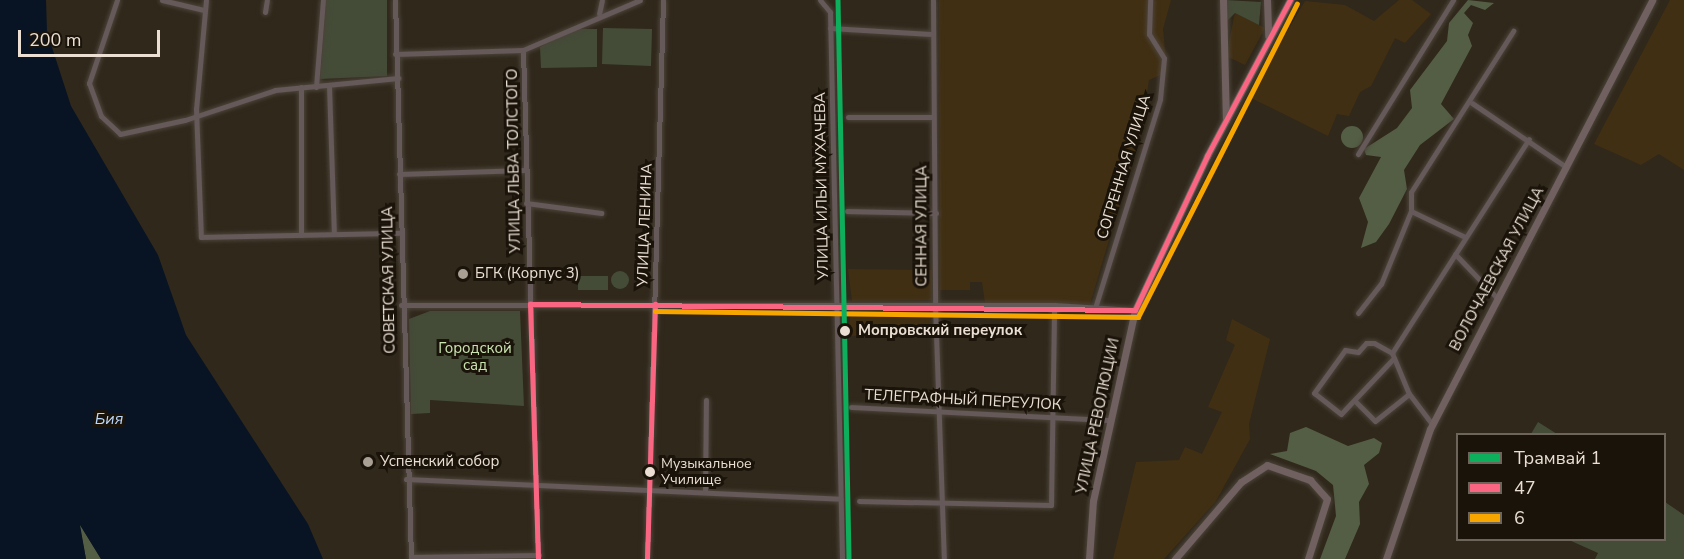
<!DOCTYPE html>
<meta charset="utf-8">
<style>
body{margin:0}
#map{position:relative;width:1684px;height:559px;overflow:hidden;background:#30281b;font-family:"Nunito Sans",sans-serif}
div>[style]{position:absolute}
.built>*{inset:0;background:#412f13}
.green>*{inset:0;background:#444c38}
.round{border-radius:50%}
.forest>*{inset:0;background:#545e45}
.water>*{inset:0;background:#081424}
.roads{filter:drop-shadow(0 0 2px #4c443a) drop-shadow(0 0 2px #4c443a)}
.minor>*{height:5px;margin:-2.5px;padding:0 2.5px;transform-origin:2.5px;border-radius:2.5px;background:#665959}
.major>*{height:7px;margin:-3.5px;padding:0 3.5px;transform-origin:3.5px;border-radius:3.5px;background:#706160}
.bus-1>*{height:4.5px;margin:-2.25px;padding:0 2.25px;transform-origin:2.25px;border-radius:2.25px;background:#fa6682}
.bus-2>*{height:4.5px;margin:-2.25px;padding:0 2.25px;transform-origin:2.25px;border-radius:2.25px;background:#f7a600}
.tram-1>*{height:4.5px;margin:-2.25px;padding:0 2.25px;transform-origin:2.25px;border-radius:2.25px;background:#0daf5c}
.dots>*{width:16px;height:16px;translate:-50% -50%;box-sizing:border-box;border:3px solid #1a130a;border-radius:50%}
span{translate:-50% -50%;white-space:nowrap;text-align:center;line-height:1.15;-webkit-text-stroke:6px #1a130a;paint-order:stroke}
.bus-label{font-size:14px;color:#eadfd2}
.left{translate:0 -50%;text-align:left}
.street-label{font-size:15px;color:#eadfd2}
.poi-label{font-size:15px;color:#eadfd2}
.stop-label{font-size:15px;color:#eadfd2;font-weight:700}
.park-label{font-size:15px;color:#cae4b0}
.water-label{font-size:16px;color:#bad7fc;font-style:italic}
.legend{position:absolute;left:1456px;top:433px;width:210px;height:108px;box-sizing:border-box;background:#1a130a;border:2px solid #6d655a;margin:0;padding:8px 10px;list-style:none;font-size:18px;color:#eadfd2}
.legend li{display:flex;align-items:center;gap:12px;height:30px}
.legend b{width:30px;border:2px solid #6d655a}
.scale{position:absolute;left:18px;top:30px;width:142px;height:27px;box-sizing:border-box;border:3px solid #eadfd2;border-top:0;padding-left:8px;font-size:18px;line-height:21px;white-space:nowrap;color:#eadfd2;-webkit-text-stroke:4px #1a130a;paint-order:stroke}
</style>
<div id="map">
<div class="built">
<i style="clip-path:polygon(939px 0,1171px 0,1163px 29px,1167px 72px,1149px 80px,1141px 132px,1090px 304px,985px 303px,982px 282px,970px 282px,970px 290px,940px 290px)"></i>
<i style="clip-path:polygon(1399px 0,1412px 0,1431px 14px,1405px 43px,1395px 38px,1371px 86px,1360px 92px,1349px 116px,1337px 114px,1328px 136px,1249px 97px,1305px 1px,1345px 5px,1374px 21px)"></i>
<i style="clip-path:polygon(1670px 0,1684px 0,1684px 170px,1659px 154px,1641px 165px,1594px 144px)"></i>
<i style="clip-path:polygon(1235px 13px,1265px 28px,1245px 65px,1226px 56px)"></i>
<i style="clip-path:polygon(848px 269px,932px 270px,932px 300px,852px 301px)"></i>
<i style="clip-path:polygon(851px 309px,929px 310px,932px 333px,848px 336px)"></i>
<i style="clip-path:polygon(1232px 319px,1270px 339px,1249px 424px,1250px 439px,1216px 501px,1164px 559px,1113px 559px,1136px 462px,1179px 460px,1185px 447px,1202px 454px,1222px 412px,1208px 407px,1235px 345px,1226px 340px)"></i>
</div>
<div class="green">
<i style="clip-path:polygon(326px 0,387px 0,387px 76px,320px 79px)"></i>
<i style="clip-path:polygon(1225px 0,1261px 2px,1259px 25px,1235px 13px,1226px 22px)"></i>
<i style="clip-path:polygon(603px 28px,652px 29px,651px 66px,602px 64px)"></i>
<i style="clip-path:polygon(575px 29px,597px 29px,597px 67px,541px 68px,540px 47px)"></i>
<i class="round" style="left:611px;top:271px;width:18px;height:18px"></i>
<i style="clip-path:polygon(578px 276px,608px 276px,608px 290px,578px 290px)"></i>
<i style="clip-path:polygon(430px 311px,520px 311px,524px 406px,430px 400px,430px 413px,411px 414px,409px 319px)"></i>
<i style="clip-path:polygon(1538px 422px,1557px 434px,1531px 434px)"></i>
<i style="clip-path:polygon(1665px 502px,1684px 515px,1684px 559px,1595px 559px,1598px 553px,1569px 540px,1664px 540px)"></i>
</div>
<div class="forest">
<i style="clip-path:polygon(1468px 0,1494px 3px,1485px 10px,1471px 5px,1464px 13px,1473px 23px,1468px 35px,1472px 46px,1441px 104px,1454px 119px,1420px 145px,1404px 170px,1407px 189px,1389px 224px,1376px 242px,1361px 248px,1368px 222px,1359px 198px,1381px 157px,1366px 155px,1364px 149px,1397px 128px,1412px 108px,1410px 90px,1447px 41px,1449px 23px)"></i>
<i class="round" style="left:1341px;top:126px;width:22px;height:22px"></i>
<i style="clip-path:polygon(1306px 427px,1348px 446px,1374px 438px,1382px 443px,1379px 453px,1364px 465px,1369px 484px,1359px 502px,1360px 524px,1345px 559px,1320px 559px,1336px 516px,1333px 485px,1316px 471px,1270px 454px,1287px 451px,1290px 433px)"></i>
<i style="clip-path:polygon(79px 523px,101px 559px,86px 559px)"></i>
</div>
<div class="water">
<i style="clip-path:polygon(0 0,46px 0,47px 32px,71px 106px,158px 255px,186px 335px,308px 524px,323px 559px,101px 559px,80px 525px,86px 559px,0 559px)"></i>
</div>
<div class="roads">
<div class="minor">
<i style="left:117px;top:0;width:88px;rotate:108.6deg"></i>
<i style="left:89px;top:83px;width:35px;rotate:70deg"></i>
<i style="left:101px;top:116px;width:26px;rotate:43deg"></i>
<i style="left:120px;top:134px;width:66px;rotate:-12.2deg"></i>
<i style="left:185px;top:120px;width:95px;rotate:-18.4deg"></i>
<i style="left:275px;top:90px;width:124px;rotate:-5.6deg"></i>
<i style="left:162px;top:0;width:43px;rotate:13.4deg"></i>
<i style="left:206px;top:0;width:109px;rotate:95.2deg"></i>
<i style="left:196px;top:109px;width:128px;rotate:87.8deg"></i>
<i style="left:201px;top:237px;width:199px;rotate:-1.2deg"></i>
<i style="left:395px;top:0;width:559px;rotate:88.36deg"></i>
<i style="left:820px;top:0;width:16px;rotate:50deg"></i>
<i style="left:830px;top:12px;width:547px;rotate:88.74deg"></i>
<i style="left:933px;top:0;width:305px;rotate:89.6deg"></i>
<i style="left:935px;top:305px;width:254px;rotate:88deg"></i>
<i style="left:265px;top:12px;width:12px;rotate:-81deg"></i>
<i style="left:599px;top:14px;width:14px;rotate:-78deg"></i>
<i style="left:830px;top:28px;width:101px;rotate:3.4deg"></i>
<i style="left:523px;top:50px;width:509px;rotate:88.31deg"></i>
<i style="left:395px;top:54px;width:128px;rotate:-1.8deg"></i>
<i style="left:523px;top:50px;width:127px;rotate:-23.1deg"></i>
<i style="left:329px;top:86px;width:148px;rotate:88.1deg"></i>
<i style="left:316px;top:87px;width:87px;rotate:-85.4deg"></i>
<i style="left:1472px;top:103px;width:114px;rotate:34.2deg"></i>
<i style="left:848px;top:117px;width:84px"></i>
<i style="left:1358px;top:154px;width:181px;rotate:-58.3deg"></i>
<i style="left:399px;top:174px;width:126px;rotate:-1.8deg"></i>
<i style="left:526px;top:203px;width:76px;rotate:7.6deg"></i>
<i style="left:847px;top:211px;width:89px;rotate:1.3deg"></i>
<i style="left:301px;top:235px;width:148px;rotate:-90deg"></i>
<i style="left:1465px;top:237px;width:60px;rotate:-154.3deg"></i>
<i style="left:1411px;top:211px;width:19px;rotate:-90deg"></i>
<i style="left:1411px;top:192px;width:191px;rotate:-57.6deg"></i>
<i style="left:1455px;top:254px;width:61px;rotate:46.3deg"></i>
<i style="left:401px;top:305px;width:653px"></i>
<i style="left:1054px;top:305px;width:81px;rotate:3.5deg"></i>
<i style="left:1095px;top:308px;width:219px;rotate:-72.7deg"></i>
<i style="left:1160px;top:99px;width:41px;rotate:-84.4deg"></i>
<i style="left:1164px;top:58px;width:28px;rotate:-122deg"></i>
<i style="left:1149px;top:34px;width:34px;rotate:-88deg"></i>
<i style="left:1358px;top:313px;width:37px;rotate:-52deg"></i>
<i style="left:1381px;top:284px;width:79px;rotate:-67.7deg"></i>
<i style="left:1392px;top:360px;width:74px;rotate:133.4deg"></i>
<i style="left:1341px;top:414px;width:34px;rotate:-142deg"></i>
<i style="left:1314px;top:393px;width:53px;rotate:-54.2deg"></i>
<i style="left:1345px;top:350px;width:13px;rotate:9deg"></i>
<i style="left:1358px;top:352px;width:12px;rotate:-48deg"></i>
<i style="left:1366px;top:343px;width:8px"></i>
<i style="left:1374px;top:343px;width:21px;rotate:29deg"></i>
<i style="left:1355px;top:401px;width:28px;rotate:45deg"></i>
<i style="left:1375px;top:421px;width:43px;rotate:-38.5deg"></i>
<i style="left:851px;top:407px;width:259px;rotate:2.9deg"></i>
<i style="left:1432px;top:424px;width:38px;rotate:-127deg"></i>
<i style="left:1409px;top:394px;width:44px;rotate:-112.5deg"></i>
<i style="left:1392px;top:353px;width:254px;rotate:-57.4deg"></i>
<i style="left:406px;top:479px;width:435px;rotate:2.6deg"></i>
<i style="left:705px;top:492px;width:92px;rotate:-89.4deg"></i>
<i style="left:859px;top:501px;width:192px;rotate:1.2deg"></i>
<i style="left:1051px;top:505px;width:200px;rotate:-89.1deg"></i>
<i style="left:411px;top:557px;width:128px;rotate:-0.9deg"></i>
<i style="left:647px;top:559px;width:559px;rotate:-88.36deg"></i>
</div>
<div class="major">
<i style="left:1223px;top:0;width:120px;rotate:88.6deg"></i>
<i style="left:1267px;top:0;width:36px;rotate:88deg"></i>
<i style="left:1089px;top:559px;width:58px;rotate:-86.1deg"></i>
<i style="left:1093px;top:501px;width:196px;rotate:-77.6deg"></i>
<i style="left:1135px;top:310px;width:170px;rotate:-64.9deg"></i>
<i style="left:1207px;top:156px;width:177px;rotate:-62deg"></i>
<i style="left:1175px;top:559px;width:101px;rotate:-49.4deg"></i>
<i style="left:1241px;top:482px;width:31px;rotate:-33deg"></i>
<i style="left:1267px;top:465px;width:46px;rotate:19.2deg"></i>
<i style="left:1310px;top:480px;width:25px;rotate:48deg"></i>
<i style="left:1327px;top:499px;width:63px;rotate:107.6deg"></i>
<i style="left:1386px;top:559px;width:137px;rotate:-71.3deg"></i>
<i style="left:1430px;top:429px;width:483px;rotate:-62.6deg"></i>
</div>
</div>
<div class="bus-1">
<i style="left:538px;top:559px;width:255px;rotate:-91.8deg"></i>
<i style="left:530px;top:304px;width:605px;rotate:0.57deg"></i>
<i style="left:1135px;top:310px;width:170px;rotate:-64.9deg"></i>
<i style="left:1207px;top:156px;width:177px;rotate:-62deg"></i>
<i style="left:647px;top:559px;width:255px;rotate:-88.2deg"></i>
</div>
<div class="bus-2">
<i style="left:655px;top:311px;width:483px;rotate:0.7deg"></i>
<i style="left:1138px;top:317px;width:351px;rotate:-63.1deg"></i>
</div>
<div class="tram-1">
<i style="left:838px;top:0;width:559px;rotate:88.87deg"></i>
</div>
<div class="dots">
<i style="left:463px;top:274px;background:#a99f92"></i>
<i style="left:845px;top:331px;background:#eadfd2"></i>
<i style="left:368px;top:462px;background:#a99f92"></i>
<i style="left:650px;top:472px;background:#eadfd2"></i>
</div>
<div class="bus-label">
<span class="left" style="left:661px;top:472px">Музыкальное<br>Училище</span>
</div>
<div class="street-label">
<span style="left:514px;top:161px;rotate:-91deg">УЛИЦА ЛЬВА ТОЛСТОГО</span>
<span style="left:1124px;top:167px;rotate:-73deg">СОГРЕННАЯ УЛИЦА</span>
<span style="left:822px;top:186px;rotate:-91deg">УЛИЦА ИЛЬИ МУХАЧЕВА</span>
<span style="left:645px;top:225px;rotate:-88deg">УЛИЦА ЛЕНИНА</span>
<span style="left:922px;top:226px;rotate:-90deg">СЕННАЯ УЛИЦА</span>
<span style="left:1497px;top:269px;rotate:-62deg">ВОЛОЧАЕВСКАЯ УЛИЦА</span>
<span style="left:389px;top:280px;rotate:-91deg">СОВЕТСКАЯ УЛИЦА</span>
<span style="left:963px;top:400px;rotate:3deg">ТЕЛЕГРАФНЫЙ ПЕРЕУЛОК</span>
<span style="left:1098px;top:416px;rotate:-78deg">УЛИЦА РЕВОЛЮЦИИ</span>
</div>
<div class="poi-label">
<span class="left" style="left:475px;top:274px">БГК (Корпус 3)</span>
<span class="left" style="left:380px;top:462px">Успенский собор</span>
</div>
<div class="stop-label">
<span class="left" style="left:858px;top:331px">Мопровский переулок</span>
</div>
<div class="park-label">
<span style="left:475px;top:357px">Городской<br>сад</span>
</div>
<div class="water-label">
<span style="left:109px;top:419px">Бия</span>
</div>
<ul class="legend">
<li><b style="height:8px;background:#0daf5c"></b>Трамвай 1</li>
<li><b style="height:8px;background:#fa6682"></b>47</li>
<li><b style="height:8px;background:#f7a600"></b>6</li>
</ul>
<div class="scale">200 m</div>
</div>
